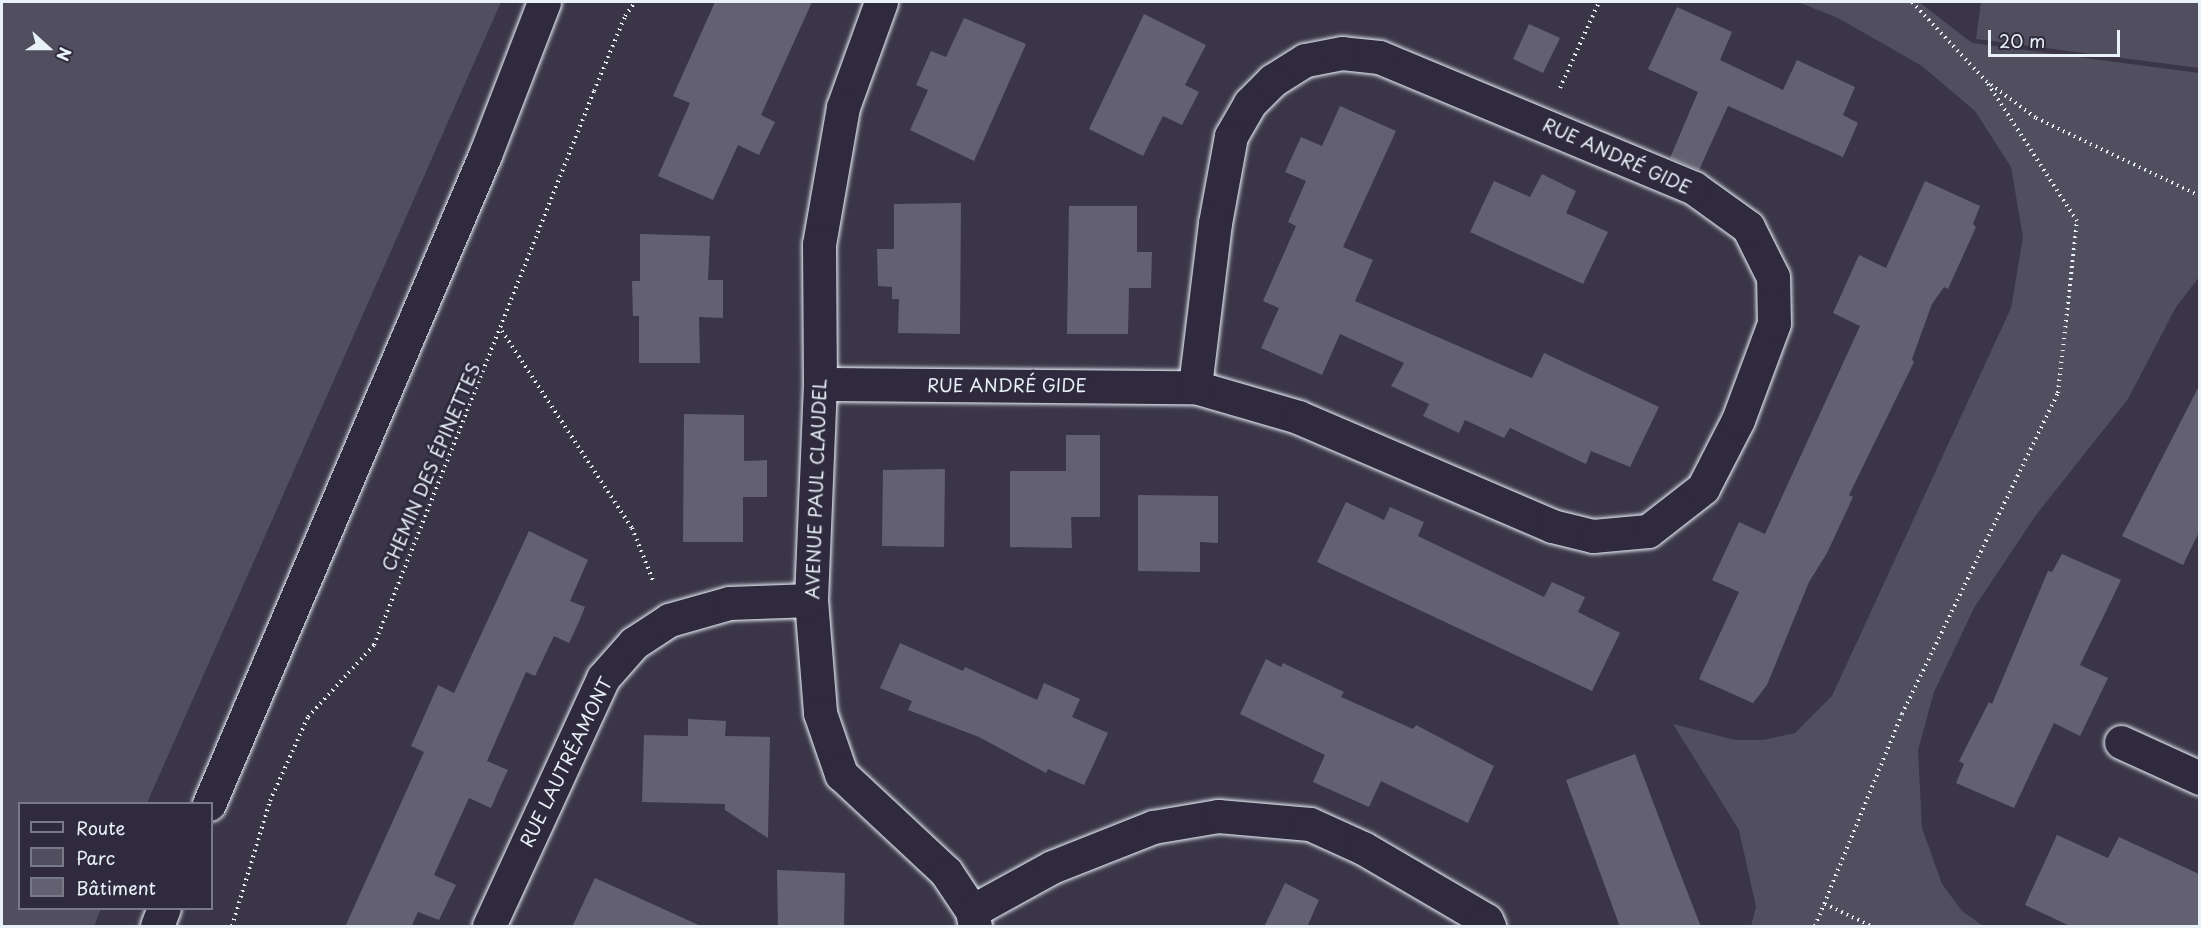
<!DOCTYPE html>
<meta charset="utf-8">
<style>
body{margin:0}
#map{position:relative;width:2201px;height:928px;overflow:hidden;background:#3a3648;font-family:"Playpen Sans",sans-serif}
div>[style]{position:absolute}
.green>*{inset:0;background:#504e5f}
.building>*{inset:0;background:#636171}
.path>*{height:4px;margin-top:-2px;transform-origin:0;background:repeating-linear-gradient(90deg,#e8f1f8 0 1.5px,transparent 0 6px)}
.roads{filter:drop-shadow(0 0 2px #e8f1f8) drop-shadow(0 0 2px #e8f1f8)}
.street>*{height:33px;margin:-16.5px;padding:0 16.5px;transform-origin:16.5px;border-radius:16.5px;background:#2f2a3d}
.secondary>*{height:33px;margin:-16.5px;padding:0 16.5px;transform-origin:16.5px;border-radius:16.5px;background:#2f2a3d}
span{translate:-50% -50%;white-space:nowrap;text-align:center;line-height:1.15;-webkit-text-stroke:6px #2f2a3d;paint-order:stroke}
.street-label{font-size:18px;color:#e8f1f8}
.frame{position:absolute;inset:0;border:3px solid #e8f1f8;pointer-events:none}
.legend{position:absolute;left:18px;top:802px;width:195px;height:108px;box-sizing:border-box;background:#2f2a3d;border:2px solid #797a88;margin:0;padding:8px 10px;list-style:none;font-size:18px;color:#e8f1f8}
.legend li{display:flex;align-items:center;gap:12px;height:30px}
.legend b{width:30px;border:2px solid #797a88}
.north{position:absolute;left:18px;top:18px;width:60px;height:60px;-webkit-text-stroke:4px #2f2a3d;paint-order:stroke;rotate:111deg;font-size:16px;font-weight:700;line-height:24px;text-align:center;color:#e8f1f8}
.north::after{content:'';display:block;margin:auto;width:21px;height:27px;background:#e8f1f8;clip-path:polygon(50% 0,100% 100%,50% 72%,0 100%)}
.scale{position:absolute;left:1988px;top:30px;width:132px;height:27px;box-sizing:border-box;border:3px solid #e8f1f8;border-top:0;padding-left:8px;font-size:18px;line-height:21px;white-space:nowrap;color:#e8f1f8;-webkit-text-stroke:4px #2f2a3d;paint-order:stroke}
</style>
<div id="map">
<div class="green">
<i style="clip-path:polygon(2px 2px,501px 2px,147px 803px,20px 804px,20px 908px,101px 909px,94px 926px,2px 926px)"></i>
<i style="clip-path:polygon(1798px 2px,1919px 2px,1972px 43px,2199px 73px,2199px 277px,2176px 307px,2128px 399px,2036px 515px,1974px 608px,1934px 692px,1918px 750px,1922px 828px,1942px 884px,1962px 911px,1983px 926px,1751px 926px,1756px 907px,1739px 830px,1673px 724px,1735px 740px,1763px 740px,1795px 733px,1832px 696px,2011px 308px,2023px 237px,2011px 167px,1975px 111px,1922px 66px,1838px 18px)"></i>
<i style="clip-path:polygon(1981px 2px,2199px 2px,2199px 68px,1976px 39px)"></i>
</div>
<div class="building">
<i style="clip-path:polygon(715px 2px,812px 2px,761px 115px,775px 122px,759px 155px,738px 145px,713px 200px,658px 176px,690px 103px,673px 96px)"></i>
<i style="clip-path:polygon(1677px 7px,1732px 32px,1720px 60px,1783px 90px,1797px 60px,1855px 87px,1843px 115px,1858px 123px,1843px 157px,1728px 106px,1699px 170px,1670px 158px,1698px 92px,1648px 69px)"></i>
<i style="clip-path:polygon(1144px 14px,1206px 45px,1185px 85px,1199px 92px,1182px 125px,1163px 116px,1143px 156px,1089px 129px)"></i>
<i style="clip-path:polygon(964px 18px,1026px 44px,974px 161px,910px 130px,928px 90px,916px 85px,931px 51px,946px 57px)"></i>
<i style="clip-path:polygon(1529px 24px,1560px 38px,1543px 73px,1513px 59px)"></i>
<i style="clip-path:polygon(1340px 106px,1396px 131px,1343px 247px,1373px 260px,1355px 301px,1532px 378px,1544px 353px,1659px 407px,1630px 467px,1591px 451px,1586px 464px,1510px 428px,1504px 438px,1465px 420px,1459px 433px,1423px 416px,1429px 404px,1391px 386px,1404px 363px,1340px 334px,1322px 375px,1261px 348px,1279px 308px,1263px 301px,1296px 226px,1288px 222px,1306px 181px,1285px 172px,1301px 137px,1322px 146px)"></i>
<i style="clip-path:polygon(1542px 174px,1576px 191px,1566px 213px,1608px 232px,1583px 284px,1470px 232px,1494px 181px,1530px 197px)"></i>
<i style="clip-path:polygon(1925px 181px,1980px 206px,1973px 224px,1976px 227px,1948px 289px,1944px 287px,1932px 304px,1912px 359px,1914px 362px,1849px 495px,1853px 497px,1827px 553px,1809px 582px,1767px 685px,1753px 703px,1699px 679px,1739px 592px,1712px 580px,1739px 522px,1765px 534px,1860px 326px,1833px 313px,1859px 255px,1886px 268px)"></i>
<i style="clip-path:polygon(961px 203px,960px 334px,898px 333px,899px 299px,892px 299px,892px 287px,878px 286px,877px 249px,894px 249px,894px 204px)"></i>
<i style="clip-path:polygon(1069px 206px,1137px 206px,1137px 252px,1152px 252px,1151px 288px,1129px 288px,1128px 334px,1067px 334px)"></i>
<i style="clip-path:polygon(640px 234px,710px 236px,708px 280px,723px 280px,723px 318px,699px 317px,700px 363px,639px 363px,639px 316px,633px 316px,632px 281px,640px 281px)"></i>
<i style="clip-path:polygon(2199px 386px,2199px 532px,2183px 565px,2122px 536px)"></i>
<i style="clip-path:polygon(684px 414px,744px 415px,744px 461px,767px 460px,767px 497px,743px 497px,743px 542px,683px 542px)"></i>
<i style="clip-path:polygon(1066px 435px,1100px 435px,1100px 517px,1071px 517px,1072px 548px,1010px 547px,1010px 471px,1066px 471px)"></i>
<i style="clip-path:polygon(945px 469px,944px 547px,882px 546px,883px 470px)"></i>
<i style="clip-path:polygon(1138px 495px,1218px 496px,1218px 543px,1200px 542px,1200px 572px,1138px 571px)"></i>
<i style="clip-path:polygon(1346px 502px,1384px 520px,1390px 507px,1424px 522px,1418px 536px,1544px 597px,1552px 582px,1585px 597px,1578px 612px,1620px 633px,1592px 691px,1317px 562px)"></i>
<i style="clip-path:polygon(529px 531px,588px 560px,570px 601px,585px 607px,578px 624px,569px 643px,554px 636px,535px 676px,526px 672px,487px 761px,508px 770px,500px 787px,491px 808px,469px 798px,434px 875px,456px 885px,439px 920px,418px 912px,411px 927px,345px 927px,424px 752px,411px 746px,438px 685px,454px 693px)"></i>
<i style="clip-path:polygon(2062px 554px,2121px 580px,2080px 665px,2108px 678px,2080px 736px,2054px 723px,2014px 808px,1956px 783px,1964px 764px,1959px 761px,1989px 702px,1992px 704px,2048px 571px,2052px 572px)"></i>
<i style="clip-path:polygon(900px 643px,963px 671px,965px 667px,1037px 700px,1044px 683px,1080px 699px,1072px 717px,1108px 733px,1084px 785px,1048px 769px,1046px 773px,979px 737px,908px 710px,912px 701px,880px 688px)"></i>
<i style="clip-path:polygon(1266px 659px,1281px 667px,1283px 663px,1344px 692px,1341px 697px,1413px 729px,1416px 725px,1494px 766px,1468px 823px,1381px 781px,1369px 807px,1313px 782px,1325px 755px,1240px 714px)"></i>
<i style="clip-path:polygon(688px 719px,726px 721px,725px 736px,770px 737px,768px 838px,725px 810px,725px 804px,642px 802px,644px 735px,688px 736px)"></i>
<i style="clip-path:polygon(1635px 754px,1678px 868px,1701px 927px,1620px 927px,1566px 780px)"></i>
<i style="clip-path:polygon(2057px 835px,2108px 858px,2119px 837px,2199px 874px,2199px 927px,2072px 927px,2025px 905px)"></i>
<i style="clip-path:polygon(777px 870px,845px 873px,844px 927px,778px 927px)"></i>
<i style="clip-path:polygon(595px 878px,703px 927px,572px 927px)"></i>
<i style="clip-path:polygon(1285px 883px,1319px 900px,1307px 927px,1264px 927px)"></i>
</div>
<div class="path">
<i style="left:1912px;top:2px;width:108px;rotate:46.9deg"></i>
<i style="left:1986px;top:81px;width:62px;rotate:36.5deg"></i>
<i style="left:2036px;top:118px;width:182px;rotate:25.4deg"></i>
<i style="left:1560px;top:88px;width:94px;rotate:-65.6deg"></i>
<i style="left:502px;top:331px;width:236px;rotate:56.6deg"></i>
<i style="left:632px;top:528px;width:59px;rotate:68.2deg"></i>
<i style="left:1825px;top:904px;width:51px;rotate:25.6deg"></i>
<i style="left:232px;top:926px;width:131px;rotate:-73.1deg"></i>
<i style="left:270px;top:801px;width:92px;rotate:-65.7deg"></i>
<i style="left:308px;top:717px;width:98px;rotate:-47.5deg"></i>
<i style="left:374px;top:645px;width:596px;rotate:-68.34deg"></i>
<i style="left:594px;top:91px;width:81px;rotate:-67.5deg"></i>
<i style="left:625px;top:16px;width:17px;rotate:-54deg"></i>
<i style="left:1815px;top:926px;width:229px;rotate:-67.7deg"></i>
<i style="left:1902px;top:714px;width:357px;rotate:-64.1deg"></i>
<i style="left:2058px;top:393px;width:173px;rotate:-83.7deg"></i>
<i style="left:2077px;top:221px;width:167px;rotate:-123deg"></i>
</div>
<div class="roads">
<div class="street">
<i style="left:881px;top:2px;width:112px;rotate:109.9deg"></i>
<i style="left:843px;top:107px;width:139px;rotate:99.9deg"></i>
<i style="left:819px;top:244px;width:140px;rotate:89.6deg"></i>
<i style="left:820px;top:384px;width:216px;rotate:92.4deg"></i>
<i style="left:811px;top:600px;width:113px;rotate:85.4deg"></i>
<i style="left:820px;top:713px;width:65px;rotate:71deg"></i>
<i style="left:841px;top:774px;width:144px;rotate:43deg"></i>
<i style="left:946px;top:872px;width:47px;rotate:56.3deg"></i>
<i style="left:972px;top:911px;width:15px;rotate:79deg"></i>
<i style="left:820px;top:384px;width:375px;rotate:0.5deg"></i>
<i style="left:1195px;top:387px;width:107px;rotate:16.2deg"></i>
<i style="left:1298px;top:417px;width:276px;rotate:23.2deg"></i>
<i style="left:1552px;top:526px;width:42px;rotate:13.7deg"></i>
<i style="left:1593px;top:536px;width:55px;rotate:-5.2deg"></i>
<i style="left:1648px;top:531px;width:70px;rotate:-38deg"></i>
<i style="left:1703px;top:488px;width:76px;rotate:-62.8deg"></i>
<i style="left:1738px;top:420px;width:103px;rotate:-69.6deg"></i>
<i style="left:1774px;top:323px;width:46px;rotate:-91.2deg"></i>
<i style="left:1773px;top:277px;width:56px;rotate:-116.6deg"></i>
<i style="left:1748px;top:227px;width:67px;rotate:-144.2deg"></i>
<i style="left:1694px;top:188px;width:341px;rotate:-157.4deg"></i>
<i style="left:1379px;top:57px;width:37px;rotate:-174deg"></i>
<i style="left:1342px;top:53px;width:38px;rotate:169deg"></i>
<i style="left:1305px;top:60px;width:38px;rotate:148deg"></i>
<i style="left:1273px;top:80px;width:33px;rotate:135deg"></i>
<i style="left:1250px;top:103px;width:38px;rotate:120deg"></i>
<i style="left:1231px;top:136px;width:88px;rotate:100.4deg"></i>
<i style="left:1215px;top:223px;width:165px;rotate:97deg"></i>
<i style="left:2121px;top:742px;width:87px;rotate:24.5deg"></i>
<i style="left:972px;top:911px;width:91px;rotate:-28.8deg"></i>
<i style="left:1052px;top:867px;width:109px;rotate:-21.6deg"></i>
<i style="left:1153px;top:827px;width:66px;rotate:-9.6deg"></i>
<i style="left:1218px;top:816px;width:92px;rotate:5deg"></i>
<i style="left:1310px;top:824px;width:58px;rotate:24.4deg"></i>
<i style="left:1363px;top:848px;width:143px;rotate:30.3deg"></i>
<i style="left:1486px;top:920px;width:7px;rotate:63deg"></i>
<i style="left:489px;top:926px;width:273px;rotate:-65.3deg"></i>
<i style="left:603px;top:678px;width:47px;rotate:-48.5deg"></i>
<i style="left:634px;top:643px;width:42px;rotate:-33.3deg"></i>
<i style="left:669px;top:620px;width:62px;rotate:-15.8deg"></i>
<i style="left:729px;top:603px;width:82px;rotate:-2.1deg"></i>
</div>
<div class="secondary">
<i style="left:209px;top:804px;width:705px;rotate:-66.96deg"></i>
<i style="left:485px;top:155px;width:164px;rotate:-68.9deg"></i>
<i style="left:157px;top:926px;width:19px;rotate:-69deg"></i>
</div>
</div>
<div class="street-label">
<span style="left:1617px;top:156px;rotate:24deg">RUE ANDRÉ GIDE</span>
<span style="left:1007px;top:385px">RUE ANDRÉ GIDE</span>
<span style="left:431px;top:467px;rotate:-67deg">CHEMIN DES ÉPINETTES</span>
<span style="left:816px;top:489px;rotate:-88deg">AVENUE PAUL CLAUDEL</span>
<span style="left:566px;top:762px;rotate:-64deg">RUE LAUTRÉAMONT</span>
</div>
<div class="frame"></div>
<ul class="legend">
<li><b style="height:8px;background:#2f2a3d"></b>Route</li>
<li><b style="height:16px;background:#504e5f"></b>Parc</li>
<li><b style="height:16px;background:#636171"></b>Bâtiment</li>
</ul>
<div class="north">N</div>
<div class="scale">20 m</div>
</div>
